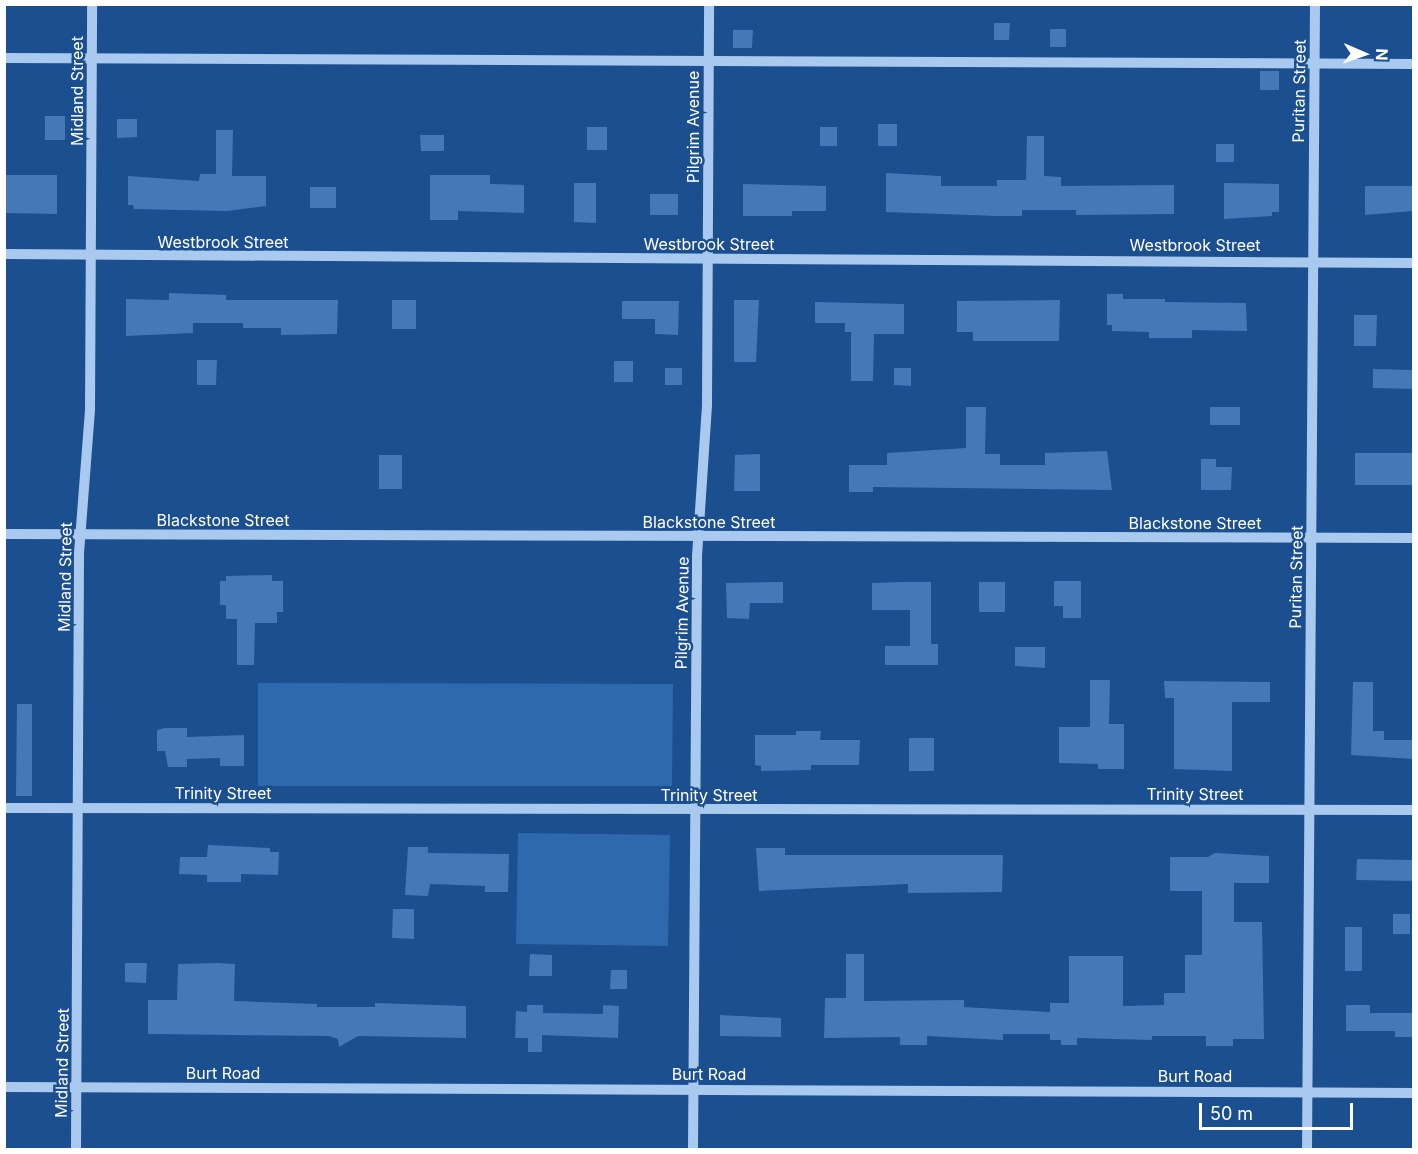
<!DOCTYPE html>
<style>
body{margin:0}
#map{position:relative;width:1418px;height:1154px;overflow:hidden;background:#1b4f8f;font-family:Inter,sans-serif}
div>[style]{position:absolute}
.green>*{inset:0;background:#2e69ad}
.building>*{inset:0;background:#4478b7}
.minor>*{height:10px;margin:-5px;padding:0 5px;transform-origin:5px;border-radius:5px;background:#a9c9ee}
span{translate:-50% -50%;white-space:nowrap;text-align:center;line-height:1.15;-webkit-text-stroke:5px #1b4f8f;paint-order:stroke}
.street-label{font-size:16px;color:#fff}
.frame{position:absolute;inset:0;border:6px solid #fff;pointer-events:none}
.north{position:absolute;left:1334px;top:24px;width:60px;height:60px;-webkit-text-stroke:4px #1b4f8f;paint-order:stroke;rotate:92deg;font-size:16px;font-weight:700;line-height:24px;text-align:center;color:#fff}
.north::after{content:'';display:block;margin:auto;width:21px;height:27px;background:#fff;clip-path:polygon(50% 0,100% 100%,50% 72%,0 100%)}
.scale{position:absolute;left:1199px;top:1103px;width:154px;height:27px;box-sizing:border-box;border:3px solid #fff;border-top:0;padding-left:8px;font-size:18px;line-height:21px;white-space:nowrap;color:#fff;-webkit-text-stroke:4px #1b4f8f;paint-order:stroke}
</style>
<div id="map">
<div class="green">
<i style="clip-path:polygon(258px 683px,673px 684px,672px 786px,258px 786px)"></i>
<i style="clip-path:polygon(518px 833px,670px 835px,668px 946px,516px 944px)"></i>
</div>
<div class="building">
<i style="clip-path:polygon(994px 23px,1010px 23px,1009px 40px,994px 40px)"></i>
<i style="clip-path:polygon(1050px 29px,1066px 29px,1066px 47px,1050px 47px)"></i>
<i style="clip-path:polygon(733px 30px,753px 30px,752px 48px,733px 48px)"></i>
<i style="clip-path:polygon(1260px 71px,1279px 71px,1279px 90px,1260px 90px)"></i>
<i style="clip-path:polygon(45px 116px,65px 116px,65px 140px,45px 140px)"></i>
<i style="clip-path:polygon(117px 119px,137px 119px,137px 137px,117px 138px)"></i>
<i style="clip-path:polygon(878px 124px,897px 124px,897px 146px,878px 146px)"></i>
<i style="clip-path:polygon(587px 127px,607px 127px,607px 150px,587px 150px)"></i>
<i style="clip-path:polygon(820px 127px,837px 127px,837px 146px,820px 146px)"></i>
<i style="clip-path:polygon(216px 130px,233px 130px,232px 176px,266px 176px,266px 206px,227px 211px,134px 209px,133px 205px,128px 205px,128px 176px,199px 181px,200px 174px,216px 174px)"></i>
<i style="clip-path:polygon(420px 135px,444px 135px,444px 151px,421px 151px)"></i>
<i style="clip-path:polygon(1027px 136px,1044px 136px,1044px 176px,1061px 177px,1061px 186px,1174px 185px,1174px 214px,1076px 215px,1076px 210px,1022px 210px,1022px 216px,997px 216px,886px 212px,886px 173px,941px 176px,941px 186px,997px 186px,997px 180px,1026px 180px)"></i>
<i style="clip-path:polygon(1216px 144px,1234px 144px,1234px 162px,1216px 162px)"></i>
<i style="clip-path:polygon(4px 175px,57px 175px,57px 214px,4px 213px)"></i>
<i style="clip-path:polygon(430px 175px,490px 175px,490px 184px,524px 185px,524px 213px,458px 211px,458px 220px,430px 220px)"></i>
<i style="clip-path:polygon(574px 183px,596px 183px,596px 223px,574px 222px)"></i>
<i style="clip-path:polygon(1224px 183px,1279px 184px,1279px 212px,1272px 212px,1272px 216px,1224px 219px)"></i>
<i style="clip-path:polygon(743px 184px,826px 186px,826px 211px,792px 211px,792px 216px,743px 216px)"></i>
<i style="clip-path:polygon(1365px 186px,1413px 186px,1413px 211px,1365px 215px)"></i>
<i style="clip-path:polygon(310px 187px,336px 187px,336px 208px,310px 208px)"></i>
<i style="clip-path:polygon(650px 194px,678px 194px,678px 215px,650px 215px)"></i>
<i style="clip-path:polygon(169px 293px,226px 295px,226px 300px,338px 300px,337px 334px,281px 335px,281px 328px,243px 328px,243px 323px,193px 323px,193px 333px,126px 336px,126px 299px,169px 300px)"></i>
<i style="clip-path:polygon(1107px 294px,1123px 294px,1123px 299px,1165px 299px,1165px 302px,1246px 303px,1247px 331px,1192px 330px,1192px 338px,1149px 338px,1149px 332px,1112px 331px,1112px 325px,1107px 325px)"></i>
<i style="clip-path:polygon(392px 300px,416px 300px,416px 329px,392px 329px)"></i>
<i style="clip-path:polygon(734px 300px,759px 300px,756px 362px,734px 362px)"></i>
<i style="clip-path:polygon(1060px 300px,1059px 341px,973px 341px,973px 332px,957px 332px,957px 301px)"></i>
<i style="clip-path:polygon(622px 301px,679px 301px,678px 335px,655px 334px,655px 319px,622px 319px)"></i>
<i style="clip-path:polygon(815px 302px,904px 304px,904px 334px,874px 334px,873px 381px,851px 381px,851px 332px,845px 332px,845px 323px,815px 323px)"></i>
<i style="clip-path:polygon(1354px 315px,1377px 315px,1376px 346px,1354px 346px)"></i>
<i style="clip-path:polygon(197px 360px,217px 360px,216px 385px,197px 385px)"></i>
<i style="clip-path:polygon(614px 361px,633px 361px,633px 382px,614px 382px)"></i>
<i style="clip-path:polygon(665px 368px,682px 368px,682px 385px,665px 385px)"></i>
<i style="clip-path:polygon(894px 368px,911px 368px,911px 386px,894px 385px)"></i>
<i style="clip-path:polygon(1373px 369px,1413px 370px,1413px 389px,1373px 388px)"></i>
<i style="clip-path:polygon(966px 407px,986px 407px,985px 454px,1000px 454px,1000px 465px,1045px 465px,1045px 453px,1107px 451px,1112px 490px,873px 487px,873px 492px,849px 492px,849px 465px,887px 465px,887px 453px,966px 448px)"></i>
<i style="clip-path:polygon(1210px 407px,1240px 407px,1240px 425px,1210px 425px)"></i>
<i style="clip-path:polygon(1355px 453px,1412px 453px,1413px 485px,1355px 485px)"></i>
<i style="clip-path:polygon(760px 454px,760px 491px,734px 491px,735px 455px)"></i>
<i style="clip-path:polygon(379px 455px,402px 455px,402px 489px,379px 489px)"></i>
<i style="clip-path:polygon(1201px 459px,1216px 459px,1216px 467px,1232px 467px,1231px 490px,1201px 490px)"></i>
<i style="clip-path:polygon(272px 575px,272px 581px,283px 581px,283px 612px,277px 612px,277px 623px,255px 623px,254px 665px,237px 665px,237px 619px,226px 619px,226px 605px,220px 605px,220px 581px,226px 581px,226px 576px)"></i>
<i style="clip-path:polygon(1054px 581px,1081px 581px,1081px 618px,1063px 618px,1063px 606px,1054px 606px)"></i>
<i style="clip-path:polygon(783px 582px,783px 603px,750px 603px,749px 619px,727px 618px,726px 583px)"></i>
<i style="clip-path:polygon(902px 582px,931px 582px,931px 644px,938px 644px,938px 665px,885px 665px,885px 646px,910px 646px,910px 610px,872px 610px,872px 583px)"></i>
<i style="clip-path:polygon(979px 582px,1005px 582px,1005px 612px,979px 612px)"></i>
<i style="clip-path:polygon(1015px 647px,1045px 647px,1045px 668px,1015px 666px)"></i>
<i style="clip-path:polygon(1090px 680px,1110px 680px,1109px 724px,1124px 724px,1124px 769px,1098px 769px,1098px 764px,1059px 763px,1059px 727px,1090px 727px)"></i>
<i style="clip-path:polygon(1164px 681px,1270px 682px,1270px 702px,1232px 702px,1232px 771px,1174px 769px,1174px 698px,1165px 698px)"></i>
<i style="clip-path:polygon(1353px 682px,1373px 682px,1373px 731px,1384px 731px,1384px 740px,1413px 740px,1413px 759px,1351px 755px)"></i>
<i style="clip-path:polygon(17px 704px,32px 704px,32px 796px,16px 796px)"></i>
<i style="clip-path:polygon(165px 728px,187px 728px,187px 737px,244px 735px,244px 766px,220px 766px,220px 758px,187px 759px,187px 767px,168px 767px,165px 751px,157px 751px,157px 730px)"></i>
<i style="clip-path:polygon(796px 731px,821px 731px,820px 740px,860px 740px,859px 765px,811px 765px,811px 770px,761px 771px,761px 766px,755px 765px,755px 735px,796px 735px)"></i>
<i style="clip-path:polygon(909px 738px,934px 738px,934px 771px,909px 771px)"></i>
<i style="clip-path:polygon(208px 845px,270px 848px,270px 852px,279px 852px,278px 875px,241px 874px,241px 882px,207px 882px,207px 875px,179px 874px,180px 857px,207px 857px)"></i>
<i style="clip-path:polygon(408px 847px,428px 847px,428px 853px,509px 854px,508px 892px,485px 892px,485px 886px,430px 884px,428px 896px,405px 895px)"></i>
<i style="clip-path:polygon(756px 848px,785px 848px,785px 855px,1003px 855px,1002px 892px,908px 893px,908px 884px,759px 891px)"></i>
<i style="clip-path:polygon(1215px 853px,1269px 856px,1269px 883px,1234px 883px,1234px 922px,1262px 922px,1264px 1039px,1233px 1039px,1233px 1046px,1206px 1046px,1206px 1036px,1152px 1036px,1152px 1040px,1077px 1038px,1077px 1045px,1061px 1045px,1061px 1040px,1050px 1040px,1050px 1034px,1003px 1034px,1003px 1040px,927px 1036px,927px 1045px,900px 1045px,900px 1037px,824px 1038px,825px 998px,846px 998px,846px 954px,864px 954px,864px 1001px,964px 1000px,964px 1007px,1050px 1012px,1050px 1003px,1069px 1003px,1069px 956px,1123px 956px,1123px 1006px,1164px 1005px,1164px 993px,1185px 993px,1185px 955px,1202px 955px,1202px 891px,1170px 891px,1170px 857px,1208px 857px)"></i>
<i style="clip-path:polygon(1357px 859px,1413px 860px,1413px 881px,1356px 880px)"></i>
<i style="clip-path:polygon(393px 909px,414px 909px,414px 939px,392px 938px)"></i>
<i style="clip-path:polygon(1393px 914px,1410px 914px,1410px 934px,1393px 934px)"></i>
<i style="clip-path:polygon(1345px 927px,1362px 927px,1362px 971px,1345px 971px)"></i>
<i style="clip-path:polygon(530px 954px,552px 955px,552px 976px,529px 976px)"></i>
<i style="clip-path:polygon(125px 963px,147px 963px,146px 983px,125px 982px)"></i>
<i style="clip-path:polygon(217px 963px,235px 964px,234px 1001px,317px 1004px,317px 1007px,375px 1007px,375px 1003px,466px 1006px,466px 1038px,358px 1036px,339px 1047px,338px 1039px,329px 1036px,148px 1034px,148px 1000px,177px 1000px,178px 964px)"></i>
<i style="clip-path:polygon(611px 970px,627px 970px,627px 989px,610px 989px)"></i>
<i style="clip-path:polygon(527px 1005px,543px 1005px,543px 1013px,603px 1014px,603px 1005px,619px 1006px,618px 1038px,542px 1035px,542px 1052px,528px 1052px,528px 1038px,515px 1038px,516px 1011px,527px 1012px)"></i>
<i style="clip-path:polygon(1346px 1005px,1370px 1005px,1370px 1013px,1413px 1013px,1413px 1037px,1395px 1037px,1395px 1031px,1346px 1031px)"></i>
<i style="clip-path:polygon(720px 1015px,781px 1018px,781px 1037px,720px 1036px)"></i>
</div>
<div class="minor">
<i style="left:4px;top:58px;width:1410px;rotate:0.24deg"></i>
<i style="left:4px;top:254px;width:1410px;rotate:0.37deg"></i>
<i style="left:4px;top:534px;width:1410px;rotate:0.16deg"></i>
<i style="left:4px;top:808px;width:1410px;rotate:0.08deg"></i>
<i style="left:4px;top:1087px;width:1410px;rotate:0.24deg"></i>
<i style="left:76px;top:1150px;width:597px;rotate:-89.71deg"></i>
<i style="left:79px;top:553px;width:144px;rotate:-85.6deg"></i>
<i style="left:90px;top:409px;width:405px;rotate:-89.7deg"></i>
<i style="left:693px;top:1150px;width:594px;rotate:-89.61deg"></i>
<i style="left:697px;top:556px;width:152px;rotate:-86.2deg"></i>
<i style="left:707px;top:404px;width:400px;rotate:-89.7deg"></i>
<i style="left:1307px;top:1150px;width:1146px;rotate:-89.6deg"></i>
</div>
<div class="street-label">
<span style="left:77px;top:91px;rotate:-90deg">Midland Street</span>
<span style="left:1299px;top:91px;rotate:-89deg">Puritan Street</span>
<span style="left:693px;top:127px;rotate:-90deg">Pilgrim Avenue</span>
<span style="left:223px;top:242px">Westbrook Street</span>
<span style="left:709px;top:244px">Westbrook Street</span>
<span style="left:1195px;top:245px">Westbrook Street</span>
<span style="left:223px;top:520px">Blackstone Street</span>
<span style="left:709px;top:522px">Blackstone Street</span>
<span style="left:1195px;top:523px">Blackstone Street</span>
<span style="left:65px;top:577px;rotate:-89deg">Midland Street</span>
<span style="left:1296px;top:577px;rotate:-89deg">Puritan Street</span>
<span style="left:682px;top:613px;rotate:-89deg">Pilgrim Avenue</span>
<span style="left:223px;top:793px">Trinity Street</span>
<span style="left:1195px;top:794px">Trinity Street</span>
<span style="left:709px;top:795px">Trinity Street</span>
<span style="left:62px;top:1063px;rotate:-89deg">Midland Street</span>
<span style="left:223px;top:1073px">Burt Road</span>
<span style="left:709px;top:1074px">Burt Road</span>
<span style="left:1195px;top:1076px">Burt Road</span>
</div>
<div class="frame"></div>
<div class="north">N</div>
<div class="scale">50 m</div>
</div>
